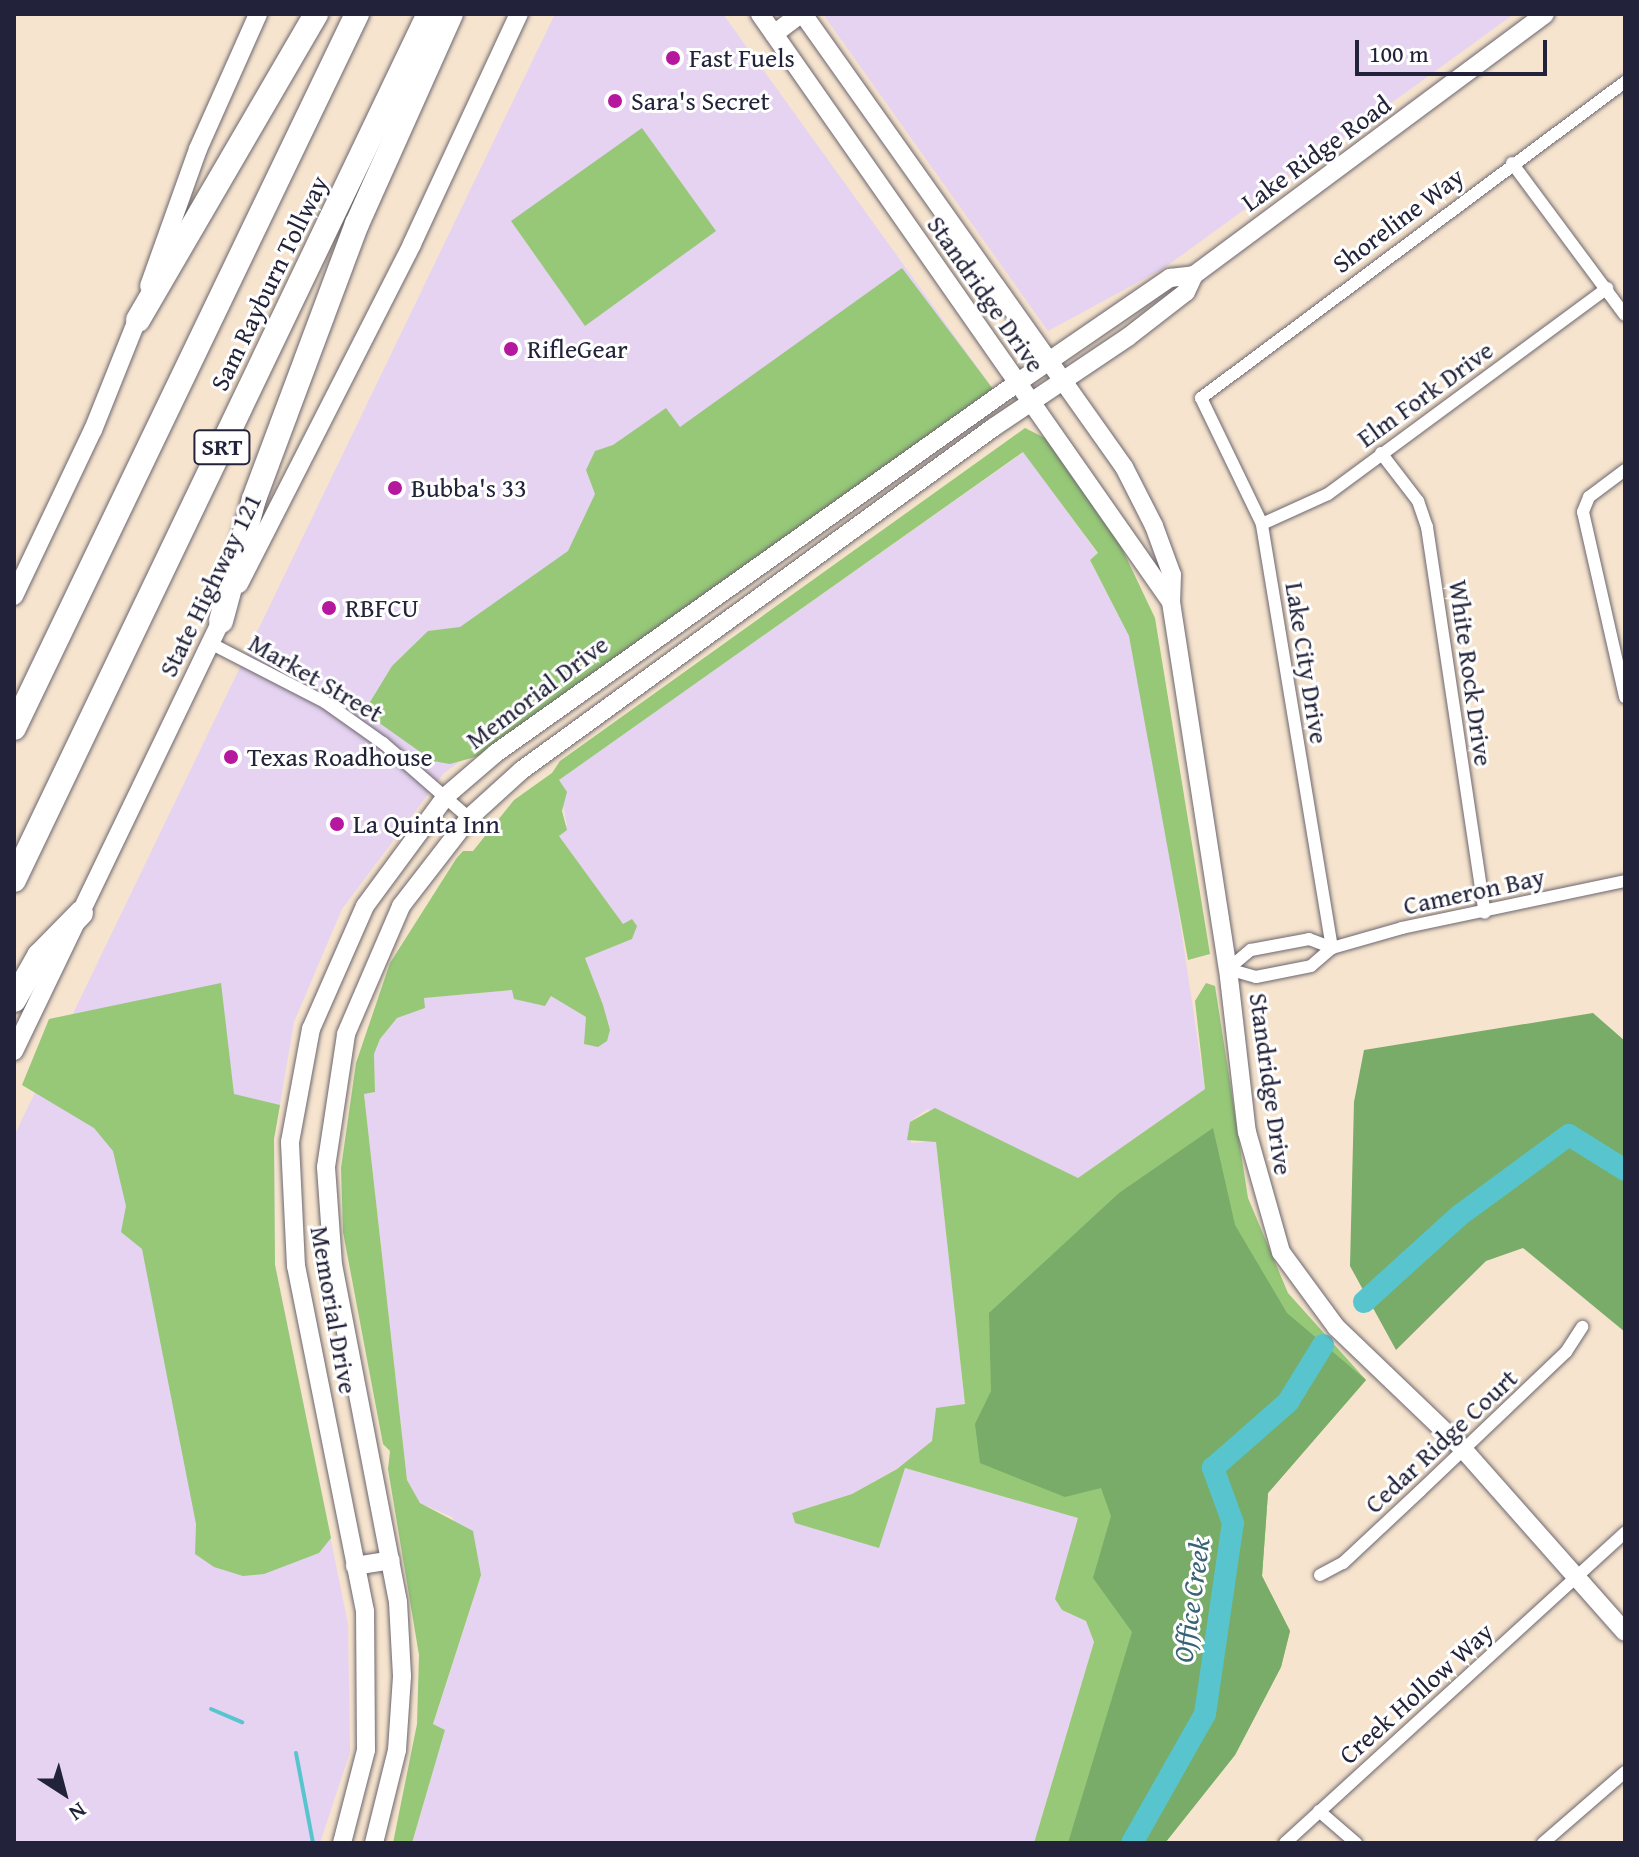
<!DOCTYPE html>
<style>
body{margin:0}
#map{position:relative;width:1639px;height:1857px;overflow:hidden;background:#f6e4ce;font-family:"Gentium Book Plus",serif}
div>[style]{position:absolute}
.built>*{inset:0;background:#e5d3f1}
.green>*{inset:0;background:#96c878}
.forest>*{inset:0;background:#78ac68}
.stream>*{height:4px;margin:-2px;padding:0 2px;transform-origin:2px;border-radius:2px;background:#58c5ce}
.river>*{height:22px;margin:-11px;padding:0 11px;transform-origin:11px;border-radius:11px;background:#58c5ce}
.roads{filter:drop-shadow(0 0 2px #6c666e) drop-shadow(0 0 2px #6c666e)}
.street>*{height:12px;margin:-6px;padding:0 6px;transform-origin:6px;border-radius:6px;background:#fff}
.secondary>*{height:18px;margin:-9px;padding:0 9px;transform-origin:9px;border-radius:9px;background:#fff}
.highway>*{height:24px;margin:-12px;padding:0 12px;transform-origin:12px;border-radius:12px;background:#fff}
.dots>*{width:22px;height:22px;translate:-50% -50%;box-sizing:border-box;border:4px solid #fff;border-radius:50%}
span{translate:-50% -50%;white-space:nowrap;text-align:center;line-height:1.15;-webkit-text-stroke:6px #fff;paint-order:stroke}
.shield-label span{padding:2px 6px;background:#fff;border:2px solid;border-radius:6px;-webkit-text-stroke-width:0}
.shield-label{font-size:24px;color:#22223b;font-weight:700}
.poi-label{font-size:26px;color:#22223b}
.left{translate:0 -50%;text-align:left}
.street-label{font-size:26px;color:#22223b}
.water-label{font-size:28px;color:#386376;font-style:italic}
.frame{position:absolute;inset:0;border:16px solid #22223b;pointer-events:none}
.north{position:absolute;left:24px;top:1753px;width:80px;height:80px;-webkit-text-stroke:6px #fff;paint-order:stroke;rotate:144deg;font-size:22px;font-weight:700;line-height:32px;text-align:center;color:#22223b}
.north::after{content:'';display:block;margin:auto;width:28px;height:36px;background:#22223b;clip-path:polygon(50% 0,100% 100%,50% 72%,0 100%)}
.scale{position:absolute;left:1355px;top:40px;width:192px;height:36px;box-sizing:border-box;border:4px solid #22223b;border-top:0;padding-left:10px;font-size:24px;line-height:28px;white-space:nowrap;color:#22223b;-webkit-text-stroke:6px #fff;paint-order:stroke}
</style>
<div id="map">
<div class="built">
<i style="clip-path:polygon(555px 14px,723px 14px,988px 382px,444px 773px,342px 909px,294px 1022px,274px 1139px,275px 1265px,348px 1624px,350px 1752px,320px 1843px,14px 1843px,14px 1136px)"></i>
<i style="clip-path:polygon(823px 14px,1514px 14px,1164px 268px,1048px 331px)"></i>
<i style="clip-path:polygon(1024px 452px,1098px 554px,1090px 560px,1129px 636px,1159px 782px,1205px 1089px,1078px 1178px,927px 1109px,910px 1122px,911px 1143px,936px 1141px,965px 1404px,921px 1453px,896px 1469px,852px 1494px,792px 1513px,795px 1523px,905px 1468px,1079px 1518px,1055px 1599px,1062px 1610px,1086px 1621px,1094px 1642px,1034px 1843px,412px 1843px,445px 1730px,433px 1725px,481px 1575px,452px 1517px,420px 1503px,407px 1480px,364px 1094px,375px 1092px,374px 1054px,380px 1039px,397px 1018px,424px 1008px,424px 998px,512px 990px,545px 1006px,551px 996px,610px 1030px,585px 958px,607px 946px,623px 925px,559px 836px,567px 825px,558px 780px)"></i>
</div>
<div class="green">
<i style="clip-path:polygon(642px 128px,716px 231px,585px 326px,511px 221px)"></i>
<i style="clip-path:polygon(902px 268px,993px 389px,482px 755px,450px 764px,433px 761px,368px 715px,367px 707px,392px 666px,428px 631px,460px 627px,568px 551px,595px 494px,586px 470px,595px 451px,613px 445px,666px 408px,680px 427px)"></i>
<i style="clip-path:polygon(1025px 428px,1049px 440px,1116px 536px,1155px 618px,1210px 954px,1188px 960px,1129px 636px,1090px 560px,1098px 553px,1023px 452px,559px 780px,567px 792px,562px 811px,567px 830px,559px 836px,623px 924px,632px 919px,637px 926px,632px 939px,585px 958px,603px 1005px,610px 1030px,607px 1041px,598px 1047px,584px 1044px,586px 1017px,551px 996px,545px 1006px,514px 999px,512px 990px,424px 998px,425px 1008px,397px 1018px,380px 1039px,374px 1054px,375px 1092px,364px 1094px,407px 1480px,420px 1503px,473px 1531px,481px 1575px,433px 1724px,445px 1730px,412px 1843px,393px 1843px,417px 1724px,419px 1655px,388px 1469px,390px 1451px,383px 1444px,343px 1232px,341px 1168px,356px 1063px,390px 963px,456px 859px,463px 851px,473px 851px,514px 800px,552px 773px,560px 761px)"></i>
<i style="clip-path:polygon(221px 983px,234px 1094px,280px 1105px,274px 1139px,275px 1265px,331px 1538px,319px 1553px,264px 1574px,243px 1576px,214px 1567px,195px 1554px,196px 1524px,142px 1249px,121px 1232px,126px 1206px,113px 1151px,94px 1128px,22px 1085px,49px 1019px)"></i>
<i style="clip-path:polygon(1206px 983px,1215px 986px,1248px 1198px,1288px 1293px,1366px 1380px,1268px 1493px,1262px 1576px,1290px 1631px,1281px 1667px,1235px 1755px,1165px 1843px,1034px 1843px,1094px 1642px,1086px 1621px,1062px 1610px,1055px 1599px,1078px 1518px,905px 1468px,879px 1548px,795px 1523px,792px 1513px,852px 1494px,897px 1469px,932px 1441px,936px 1408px,965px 1404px,936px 1142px,907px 1140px,910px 1122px,935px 1108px,1078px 1178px,1205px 1089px,1195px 1001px)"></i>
</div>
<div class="forest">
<i style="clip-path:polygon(1593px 1013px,1625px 1041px,1625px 1332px,1523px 1248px,1486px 1261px,1396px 1350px,1350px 1266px,1354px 1102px,1364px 1050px)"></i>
<i style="clip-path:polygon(1213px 1128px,1235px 1225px,1287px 1313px,1366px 1380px,1268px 1493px,1262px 1576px,1290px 1631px,1281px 1667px,1235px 1755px,1165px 1843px,1068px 1843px,1132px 1632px,1093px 1578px,1111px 1516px,1101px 1488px,1065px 1497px,980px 1463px,975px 1424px,991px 1391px,989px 1313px,1119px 1193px)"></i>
</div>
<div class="stream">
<i style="left:211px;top:1709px;width:34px;rotate:23deg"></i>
<i style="left:296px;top:1753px;width:92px;rotate:79.3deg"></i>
</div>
<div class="river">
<i style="left:1364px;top:1302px;width:130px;rotate:-42.2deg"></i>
<i style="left:1460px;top:1215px;width:135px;rotate:-36.3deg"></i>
<i style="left:1569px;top:1135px;width:66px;rotate:32deg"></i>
<i style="left:1132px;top:1843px;width:148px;rotate:-60.5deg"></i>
<i style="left:1205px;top:1714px;width:193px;rotate:-81.7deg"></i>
<i style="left:1233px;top:1523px;width:59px;rotate:-110deg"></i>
<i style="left:1213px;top:1468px;width:100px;rotate:-41.3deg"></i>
<i style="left:1288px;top:1402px;width:67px;rotate:-58.4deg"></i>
</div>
<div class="roads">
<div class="street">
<i style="left:1512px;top:163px;width:189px;rotate:53.4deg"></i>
<i style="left:1381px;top:453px;width:61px;rotate:52.4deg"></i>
<i style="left:1418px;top:501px;width:28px;rotate:71deg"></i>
<i style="left:1427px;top:527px;width:390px;rotate:81.5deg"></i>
<i style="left:1625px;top:470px;width:45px;rotate:143.1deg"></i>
<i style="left:1589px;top:497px;width:16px;rotate:112deg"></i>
<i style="left:1583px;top:512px;width:190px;rotate:77.2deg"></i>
<i style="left:1262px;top:524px;width:72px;rotate:-24.4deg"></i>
<i style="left:1328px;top:494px;width:347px;rotate:-36.4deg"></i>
<i style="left:210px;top:643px;width:129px;rotate:27.2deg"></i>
<i style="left:325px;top:702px;width:71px;rotate:35.3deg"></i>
<i style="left:383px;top:743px;width:114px;rotate:41.1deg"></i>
<i style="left:1332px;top:948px;width:430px;rotate:-99.4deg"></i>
<i style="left:1262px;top:524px;width:140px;rotate:-115.8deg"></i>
<i style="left:1201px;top:398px;width:529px;rotate:-36.7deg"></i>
<i style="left:1228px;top:969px;width:29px;rotate:16deg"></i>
<i style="left:1256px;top:977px;width:56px;rotate:-11.3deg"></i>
<i style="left:1311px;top:966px;width:28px;rotate:-41deg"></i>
<i style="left:1332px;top:948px;width:73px;rotate:-15.9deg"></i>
<i style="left:1402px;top:928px;width:228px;rotate:-11.9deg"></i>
<i style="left:1228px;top:969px;width:30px;rotate:-40deg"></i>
<i style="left:1251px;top:950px;width:59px;rotate:-10.7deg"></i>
<i style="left:1309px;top:939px;width:25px;rotate:21deg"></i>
<i style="left:1320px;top:1575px;width:26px;rotate:-28deg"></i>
<i style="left:1343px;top:1563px;width:105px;rotate:-43.1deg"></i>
<i style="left:1420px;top:1491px;width:202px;rotate:-43.6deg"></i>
<i style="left:1566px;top:1352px;width:30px;rotate:-57deg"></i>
<i style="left:1319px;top:1811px;width:49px;rotate:40.9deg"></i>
<i style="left:1285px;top:1843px;width:461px;rotate:-42.4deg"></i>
<i style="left:1543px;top:1843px;width:108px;rotate:-40.9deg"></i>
</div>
<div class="secondary">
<i style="left:760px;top:14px;width:717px;rotate:55.05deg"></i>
<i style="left:803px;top:14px;width:555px;rotate:54.68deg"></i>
<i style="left:1124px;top:467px;width:66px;rotate:63deg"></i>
<i style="left:1154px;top:526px;width:52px;rotate:69.8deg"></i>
<i style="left:1172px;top:575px;width:27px;rotate:92deg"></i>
<i style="left:1171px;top:602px;width:371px;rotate:81.2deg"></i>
<i style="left:1228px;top:969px;width:164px;rotate:83.4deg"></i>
<i style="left:1247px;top:1132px;width:125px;rotate:74.2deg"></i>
<i style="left:1281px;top:1252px;width:93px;rotate:53.7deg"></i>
<i style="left:1336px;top:1327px;width:176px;rotate:43.8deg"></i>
<i style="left:1463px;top:1449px;width:244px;rotate:48.5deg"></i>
<i style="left:774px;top:34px;width:34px;rotate:-37deg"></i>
<i style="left:149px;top:286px;width:145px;rotate:-70.3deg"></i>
<i style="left:198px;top:149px;width:148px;rotate:-66deg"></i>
<i style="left:239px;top:584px;width:381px;rotate:-63deg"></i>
<i style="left:412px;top:244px;width:254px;rotate:-65.1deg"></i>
<i style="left:14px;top:596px;width:184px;rotate:-64.6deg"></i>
<i style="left:93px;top:430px;width:129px;rotate:-68.2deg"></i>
<i style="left:14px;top:1051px;width:489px;rotate:-64.3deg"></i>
<i style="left:355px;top:1566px;width:36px;rotate:-9deg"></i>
<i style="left:342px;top:1843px;width:96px;rotate:-75.5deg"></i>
<i style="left:366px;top:1750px;width:139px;rotate:-90.4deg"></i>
<i style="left:365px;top:1611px;width:352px;rotate:-101.3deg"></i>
<i style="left:296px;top:1266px;width:124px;rotate:-92.8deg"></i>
<i style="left:290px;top:1142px;width:115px;rotate:-79.5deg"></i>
<i style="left:311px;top:1029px;width:134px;rotate:-66.3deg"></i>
<i style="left:365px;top:906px;width:137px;rotate:-53.6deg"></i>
<i style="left:446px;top:796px;width:66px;rotate:-40.7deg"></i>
<i style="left:496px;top:753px;width:639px;rotate:-35.38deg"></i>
<i style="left:1017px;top:383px;width:186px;rotate:-34.5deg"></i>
<i style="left:1170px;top:278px;width:24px;rotate:-7deg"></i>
<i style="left:1194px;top:275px;width:437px;rotate:-36.6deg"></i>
<i style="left:374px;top:1843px;width:96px;rotate:-76.1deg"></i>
<i style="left:397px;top:1750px;width:74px;rotate:-86.1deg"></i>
<i style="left:402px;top:1676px;width:74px;rotate:-93.1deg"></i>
<i style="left:398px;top:1602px;width:343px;rotate:-100.9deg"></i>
<i style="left:333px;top:1265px;width:98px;rotate:-94.1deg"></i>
<i style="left:326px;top:1167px;width:134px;rotate:-81.4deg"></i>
<i style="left:346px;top:1034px;width:139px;rotate:-66.7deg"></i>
<i style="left:401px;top:906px;width:111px;rotate:-52.3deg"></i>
<i style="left:469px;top:818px;width:72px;rotate:-42.2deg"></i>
<i style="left:522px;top:770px;width:583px;rotate:-36.01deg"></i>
<i style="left:994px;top:427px;width:161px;rotate:-33.9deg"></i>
<i style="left:1128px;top:337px;width:73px;rotate:-37.8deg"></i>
<i style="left:1186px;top:292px;width:19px;rotate:-65deg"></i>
</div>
<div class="highway">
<i style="left:138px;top:320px;width:354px;rotate:-59.8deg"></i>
<i style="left:221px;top:621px;width:126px;rotate:-74.9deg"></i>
<i style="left:254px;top:499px;width:294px;rotate:-69.5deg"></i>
<i style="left:357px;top:224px;width:230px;rotate:-65.9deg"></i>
<i style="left:14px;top:728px;width:792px;rotate:-64.34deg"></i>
<i style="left:14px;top:880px;width:960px;rotate:-64.4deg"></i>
<i style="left:14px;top:1000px;width:51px;rotate:-60.4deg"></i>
<i style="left:39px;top:956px;width:60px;rotate:-45.7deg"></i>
</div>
</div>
<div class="dots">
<i style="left:673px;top:58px;background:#b5179e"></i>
<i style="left:615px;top:101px;background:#b5179e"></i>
<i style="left:511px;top:349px;background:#b5179e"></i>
<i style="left:395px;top:488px;background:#b5179e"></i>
<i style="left:329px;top:608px;background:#b5179e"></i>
<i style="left:231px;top:757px;background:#b5179e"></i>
<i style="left:337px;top:824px;background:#b5179e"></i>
</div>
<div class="shield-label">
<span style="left:222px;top:447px">SRT</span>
</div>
<div class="poi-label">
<span class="left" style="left:689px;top:58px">Fast Fuels</span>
<span class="left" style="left:631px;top:101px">Sara's Secret</span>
<span class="left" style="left:527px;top:349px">RifleGear</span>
<span class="left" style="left:411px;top:488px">Bubba's 33</span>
<span class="left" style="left:345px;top:608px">RBFCU</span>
<span class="left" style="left:247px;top:757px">Texas Roadhouse</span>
<span class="left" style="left:353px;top:824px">La Quinta Inn</span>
</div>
<div class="street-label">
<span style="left:1316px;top:153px;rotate:-36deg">Lake Ridge Road</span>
<span style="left:1398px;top:220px;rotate:-37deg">Shoreline Way</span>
<span style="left:269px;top:283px;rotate:-64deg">Sam Rayburn Tollway</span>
<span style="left:986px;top:294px;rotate:55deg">Standridge Drive</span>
<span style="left:1425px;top:394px;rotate:-36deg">Elm Fork Drive</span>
<span style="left:210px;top:585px;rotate:-64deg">State Highway 121</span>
<span style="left:1307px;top:663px;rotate:81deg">Lake City Drive</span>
<span style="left:1471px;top:673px;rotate:82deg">White Rock Drive</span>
<span style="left:316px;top:678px;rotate:30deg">Market Street</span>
<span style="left:537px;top:692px;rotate:-37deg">Memorial Drive</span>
<span style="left:1474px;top:891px;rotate:-12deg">Cameron Bay</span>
<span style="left:1271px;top:1084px;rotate:82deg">Standridge Drive</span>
<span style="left:334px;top:1310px;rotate:80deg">Memorial Drive</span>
<span style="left:1441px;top:1441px;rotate:-43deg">Cedar Ridge Court</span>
<span style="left:1416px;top:1693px;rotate:-42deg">Creek Hollow Way</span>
</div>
<div class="water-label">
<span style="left:1191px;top:1600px;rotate:-82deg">Office Creek</span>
</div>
<div class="frame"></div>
<div class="north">N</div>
<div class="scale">100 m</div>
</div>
